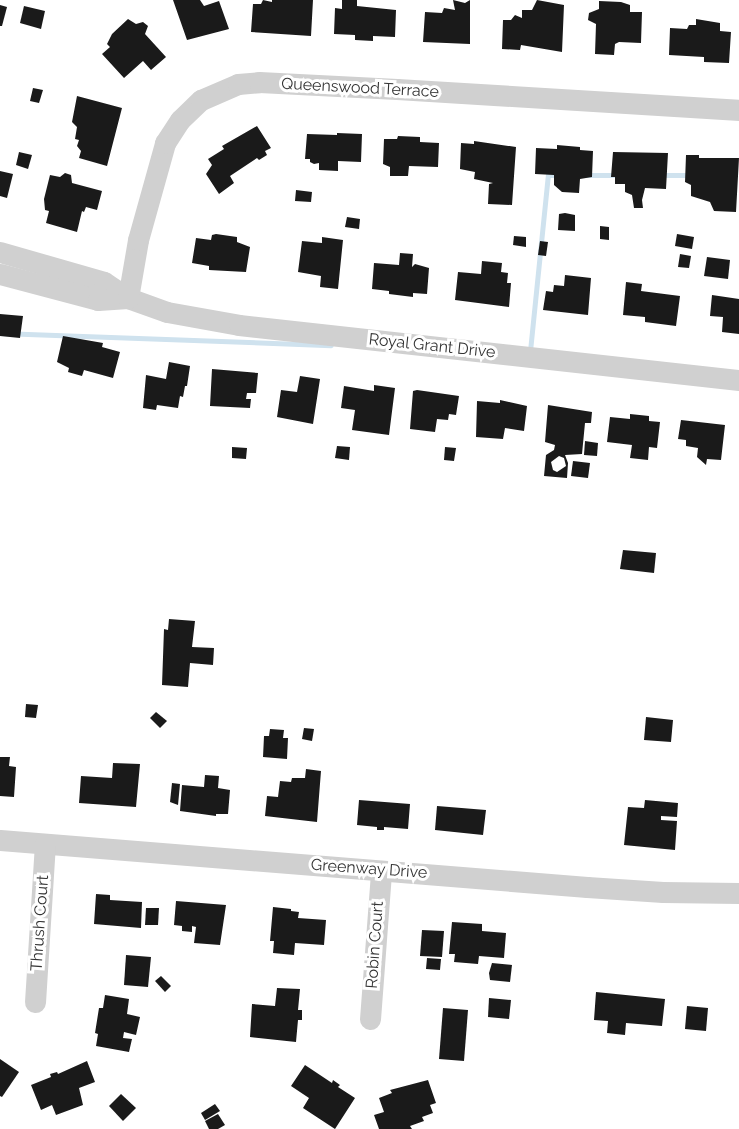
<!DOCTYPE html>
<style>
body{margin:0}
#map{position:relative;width:739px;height:1129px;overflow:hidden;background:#fff;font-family:Raleway,sans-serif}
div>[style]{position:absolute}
.stream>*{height:5px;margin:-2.5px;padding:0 2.5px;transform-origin:2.5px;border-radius:2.5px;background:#cfe2ee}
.building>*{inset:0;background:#1a1a1a}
.street>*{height:21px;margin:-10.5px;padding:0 10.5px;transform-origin:10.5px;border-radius:10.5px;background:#d0d0d0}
span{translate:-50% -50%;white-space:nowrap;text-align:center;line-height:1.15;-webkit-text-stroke:6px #fff;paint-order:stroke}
.street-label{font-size:16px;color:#333}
</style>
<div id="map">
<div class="stream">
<i style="left:587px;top:175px;width:30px"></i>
<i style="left:662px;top:175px;width:30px"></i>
<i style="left:0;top:333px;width:331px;rotate:2.1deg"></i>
<i style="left:530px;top:351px;width:177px;rotate:-84.2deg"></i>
<i style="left:548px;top:175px;width:12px"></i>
</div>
<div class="building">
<i style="clip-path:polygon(173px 0,200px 0,204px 6px,219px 1px,229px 29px,187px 40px)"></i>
<i style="clip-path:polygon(263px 0,272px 2px,272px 0,313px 0,311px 36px,251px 32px,253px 4px,261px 4px)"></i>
<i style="clip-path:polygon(342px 0,357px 0,357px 6px,396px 10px,395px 37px,373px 36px,373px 41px,355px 40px,355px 35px,334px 34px,335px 8px,342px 9px)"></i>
<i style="clip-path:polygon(453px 0,465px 3px,470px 0,470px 44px,423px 42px,425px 12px,442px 13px,444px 8px,455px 10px)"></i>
<i style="clip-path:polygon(537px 0,564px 5px,562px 52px,521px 45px,520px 50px,502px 49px,503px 20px,511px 20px,515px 15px,522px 18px,522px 10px,532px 10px)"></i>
<i style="clip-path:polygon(599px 1px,621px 2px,630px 5px,630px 12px,642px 12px,641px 43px,619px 42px,615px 44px,614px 55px,595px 54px,596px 24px,588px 20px,589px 13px,599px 9px)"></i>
<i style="clip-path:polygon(0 5px,7px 7px,2px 26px,0 26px)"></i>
<i style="clip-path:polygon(24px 6px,45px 11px,41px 29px,20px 23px)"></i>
<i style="clip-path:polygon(128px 19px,136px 24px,143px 22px,148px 26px,145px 34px,166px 57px,151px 70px,143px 61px,124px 78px,102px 54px,110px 47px,107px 44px,112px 34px)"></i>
<i style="clip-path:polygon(696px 19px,720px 23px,720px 31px,731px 32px,729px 63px,704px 62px,704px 57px,669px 55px,670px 28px,687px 29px,689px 25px,696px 25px)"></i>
<i style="clip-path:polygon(33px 88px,43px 90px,39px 103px,30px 101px)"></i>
<i style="clip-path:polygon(77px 96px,122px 108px,107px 166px,79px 158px,81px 151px,77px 146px,79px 140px,75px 139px,77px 127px,72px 122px)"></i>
<i style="clip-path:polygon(257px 126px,271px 148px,265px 151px,267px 155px,259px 160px,257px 158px,230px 176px,234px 183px,219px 194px,206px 174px,212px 165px,208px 159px,224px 149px,222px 146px)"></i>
<i style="clip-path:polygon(337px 133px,362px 134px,361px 162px,338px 161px,338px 171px,319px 170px,319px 163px,314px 164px,310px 162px,310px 159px,305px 159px,307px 134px,337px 135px)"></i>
<i style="clip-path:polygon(398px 136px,420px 137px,420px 142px,439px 143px,438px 167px,409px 166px,408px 176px,390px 176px,390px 167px,383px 164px,384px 139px,397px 139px)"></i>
<i style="clip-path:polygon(474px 141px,516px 147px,512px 205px,488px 204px,489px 184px,493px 183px,474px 179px,475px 172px,460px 169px,461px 143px,474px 144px)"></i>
<i style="clip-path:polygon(557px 145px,580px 147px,580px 150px,593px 151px,592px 177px,580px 179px,579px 193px,562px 192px,554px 185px,554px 175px,535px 174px,536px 148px,557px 149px)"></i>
<i style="clip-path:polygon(19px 152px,32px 155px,28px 169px,16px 165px)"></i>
<i style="clip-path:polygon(613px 152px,668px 153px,666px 189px,645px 188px,642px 200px,643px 208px,634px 208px,632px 195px,625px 192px,625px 184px,615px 184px,615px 177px,611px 177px)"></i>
<i style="clip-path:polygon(686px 155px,699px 155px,699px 158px,739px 158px,736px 212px,714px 211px,710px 202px,691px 196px,691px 185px,685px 182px)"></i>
<i style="clip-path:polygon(0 171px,13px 174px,7px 198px,0 196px)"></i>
<i style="clip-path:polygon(65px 173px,71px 175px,72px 183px,102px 191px,97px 210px,86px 207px,84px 212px,82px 211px,77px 232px,46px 223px,49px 211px,45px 210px,44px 199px,50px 175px,60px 177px)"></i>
<i style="clip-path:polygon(296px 190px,312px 192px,311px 202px,295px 201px)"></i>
<i style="clip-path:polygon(565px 213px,575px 215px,575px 231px,558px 230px,559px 214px)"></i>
<i style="clip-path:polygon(347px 217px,360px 219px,359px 229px,345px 227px)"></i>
<i style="clip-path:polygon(600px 226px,609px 227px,609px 240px,600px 239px)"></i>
<i style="clip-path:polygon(216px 234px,237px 237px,237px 242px,250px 247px,246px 272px,209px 270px,209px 266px,192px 263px,196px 238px,211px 240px,212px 235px)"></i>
<i style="clip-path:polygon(677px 234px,694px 237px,692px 249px,675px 246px)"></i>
<i style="clip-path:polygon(514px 236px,526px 237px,526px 247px,513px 245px)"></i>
<i style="clip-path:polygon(322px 237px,343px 240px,338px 289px,320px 287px,321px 276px,298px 272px,302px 241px,322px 243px)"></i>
<i style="clip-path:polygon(540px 241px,548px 242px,546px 256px,538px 255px)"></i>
<i style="clip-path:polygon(400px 253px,413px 254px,412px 267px,415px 264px,429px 268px,427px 294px,413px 293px,413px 297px,389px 294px,389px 291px,372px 289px,374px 263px,399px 265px)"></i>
<i style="clip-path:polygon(680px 254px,691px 256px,689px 268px,678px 267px)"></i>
<i style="clip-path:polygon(707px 257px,730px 260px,728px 279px,704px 276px)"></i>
<i style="clip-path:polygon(482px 261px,502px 263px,501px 272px,508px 273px,507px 283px,511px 283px,509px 307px,455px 300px,458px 272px,481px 274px)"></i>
<i style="clip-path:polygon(565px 275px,591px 278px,588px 315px,543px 310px,546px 291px,553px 292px,554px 285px,564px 286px)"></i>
<i style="clip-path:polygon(626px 282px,642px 284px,641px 291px,680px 296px,676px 326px,645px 322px,645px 317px,623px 315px)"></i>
<i style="clip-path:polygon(712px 295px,739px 299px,739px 334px,722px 332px,723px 317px,710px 316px)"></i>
<i style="clip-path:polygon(0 314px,23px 316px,20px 338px,0 336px)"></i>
<i style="clip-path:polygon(63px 336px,103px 343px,102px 347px,120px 352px,113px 378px,84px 370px,82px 376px,68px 372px,69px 368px,57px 362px)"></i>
<i style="clip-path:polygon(169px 362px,190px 366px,187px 386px,185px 386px,183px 397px,180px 396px,178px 408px,157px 405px,156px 410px,143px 408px,146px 375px,166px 379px)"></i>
<i style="clip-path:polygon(212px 369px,258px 373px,256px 393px,247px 393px,246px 399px,251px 399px,250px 408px,210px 406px)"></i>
<i style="clip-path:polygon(300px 376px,320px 379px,313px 424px,277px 417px,281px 390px,297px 392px)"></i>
<i style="clip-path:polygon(374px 385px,395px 388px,389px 435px,352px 430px,355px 410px,341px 408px,344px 386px,374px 391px)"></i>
<i style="clip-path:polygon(417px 390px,459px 396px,456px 415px,449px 414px,448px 420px,437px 419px,435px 432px,410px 429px,413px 391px)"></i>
<i style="clip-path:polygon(500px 400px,527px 406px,524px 431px,505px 428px,503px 439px,476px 437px,477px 401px,500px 403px)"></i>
<i style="clip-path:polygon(evenodd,548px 405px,592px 412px,591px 423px,585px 423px,582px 454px,565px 455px,568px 463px,567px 478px,544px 476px,546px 455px,554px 450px,555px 445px,545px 442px,548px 405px,559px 456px,564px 458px,566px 466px,557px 472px,553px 470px,551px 462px,559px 456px)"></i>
<i style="clip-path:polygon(630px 414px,649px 416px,649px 421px,660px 422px,657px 448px,649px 447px,648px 460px,630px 458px,632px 445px,607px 442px,610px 417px,630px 419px)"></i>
<i style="clip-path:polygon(681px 420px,725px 425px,721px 460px,707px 459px,706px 465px,697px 457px,698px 448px,686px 446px,686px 440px,678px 439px)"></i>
<i style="clip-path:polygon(585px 441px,598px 443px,597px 456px,584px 455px)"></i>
<i style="clip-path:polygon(337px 446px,350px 447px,349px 460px,335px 458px)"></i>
<i style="clip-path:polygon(232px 447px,247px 448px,246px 459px,232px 458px)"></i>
<i style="clip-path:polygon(445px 447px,456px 448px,454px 461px,444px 460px)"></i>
<i style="clip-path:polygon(573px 461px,590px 463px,588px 478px,571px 476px)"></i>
<i style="clip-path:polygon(623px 550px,656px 553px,654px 573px,620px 569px)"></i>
<i style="clip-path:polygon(169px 619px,195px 621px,192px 647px,214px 648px,213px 665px,190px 663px,188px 687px,162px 685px,164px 629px,168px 630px)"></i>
<i style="clip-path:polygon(26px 704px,38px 705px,36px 718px,25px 717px)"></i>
<i style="clip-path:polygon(156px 712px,167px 721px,160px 728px,150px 718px)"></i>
<i style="clip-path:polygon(646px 717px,673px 720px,671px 742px,644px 740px)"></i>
<i style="clip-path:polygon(304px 728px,314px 729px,312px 741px,302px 739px)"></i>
<i style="clip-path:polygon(270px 729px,284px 730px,283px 738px,288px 738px,287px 759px,263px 757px,264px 736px,269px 736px)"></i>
<i style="clip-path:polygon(0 757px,10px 757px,9px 766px,16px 767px,14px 797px,0 796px)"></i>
<i style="clip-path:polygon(113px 763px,140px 764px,136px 807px,79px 803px,81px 776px,112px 778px)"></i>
<i style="clip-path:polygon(306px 769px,321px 771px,317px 822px,265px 816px,267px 796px,278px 797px,280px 781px,291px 782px,292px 778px,305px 778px)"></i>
<i style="clip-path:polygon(205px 775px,219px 776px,218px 788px,230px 790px,228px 814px,216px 814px,216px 816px,180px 811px,182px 785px,204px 787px)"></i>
<i style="clip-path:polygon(172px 783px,180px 784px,178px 805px,170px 802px)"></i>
<i style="clip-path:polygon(359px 800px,410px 804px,408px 829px,384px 827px,384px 830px,377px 830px,377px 827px,357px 825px)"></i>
<i style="clip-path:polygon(645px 800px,678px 803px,677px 817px,661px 816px,661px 820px,677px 821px,675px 850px,624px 845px,628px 807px,644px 808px)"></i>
<i style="clip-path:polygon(437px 806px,486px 810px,483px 835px,435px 830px)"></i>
<i style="clip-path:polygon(96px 894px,110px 895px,110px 900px,142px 902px,141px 928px,94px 924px)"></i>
<i style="clip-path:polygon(176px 901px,226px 905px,220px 945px,194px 943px,196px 927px,192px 926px,192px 932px,182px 931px,182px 926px,174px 925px)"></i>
<i style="clip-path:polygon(273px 907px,291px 909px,291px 911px,299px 912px,298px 918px,326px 920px,324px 945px,295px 943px,294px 955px,273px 953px,274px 941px,270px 941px)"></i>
<i style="clip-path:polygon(146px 908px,159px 908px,158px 925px,145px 925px)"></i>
<i style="clip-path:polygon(452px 922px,482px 924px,482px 931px,506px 933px,504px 958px,479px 956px,478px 964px,454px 962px,455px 954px,449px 954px)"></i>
<i style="clip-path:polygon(422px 930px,444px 931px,442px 957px,420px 956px)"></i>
<i style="clip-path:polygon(126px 955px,151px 957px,148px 987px,124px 985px)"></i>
<i style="clip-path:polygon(427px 958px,441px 959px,440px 970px,426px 969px)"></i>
<i style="clip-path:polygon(492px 963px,512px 965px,510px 982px,490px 980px,489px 973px)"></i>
<i style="clip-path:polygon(161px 976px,171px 986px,165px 992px,155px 981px)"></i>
<i style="clip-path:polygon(277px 988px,300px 989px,298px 1010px,302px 1010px,302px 1020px,298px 1020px,296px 1042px,250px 1037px,252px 1004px,275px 1006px)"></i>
<i style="clip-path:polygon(596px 992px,665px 999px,662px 1026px,626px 1023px,625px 1035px,607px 1033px,608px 1021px,594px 1020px)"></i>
<i style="clip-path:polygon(105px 995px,129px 999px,127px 1014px,140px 1017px,136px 1035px,124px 1032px,123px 1038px,132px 1039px,129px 1052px,96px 1046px,98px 1034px,95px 1033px,99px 1008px,103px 1008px)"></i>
<i style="clip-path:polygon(489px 998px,511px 1000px,509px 1019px,488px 1017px)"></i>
<i style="clip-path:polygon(687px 1006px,708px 1008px,706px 1031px,685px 1029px)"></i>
<i style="clip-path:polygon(443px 1008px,468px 1010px,464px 1061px,439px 1059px)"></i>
<i style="clip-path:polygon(0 1059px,19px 1072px,2px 1097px,0 1096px)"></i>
<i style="clip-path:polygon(87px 1061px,95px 1082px,79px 1088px,83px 1105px,56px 1115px,52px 1105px,41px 1110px,31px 1085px,51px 1077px,50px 1074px,57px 1072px,58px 1074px)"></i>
<i style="clip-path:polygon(305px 1065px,332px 1083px,333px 1080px,340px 1085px,338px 1087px,355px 1098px,335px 1129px,303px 1108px,309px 1098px,291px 1086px)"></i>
<i style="clip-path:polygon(428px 1080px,436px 1103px,430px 1105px,433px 1113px,422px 1117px,424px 1121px,410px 1126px,412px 1129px,379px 1129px,374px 1115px,384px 1112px,379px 1098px,392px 1093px,390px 1090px)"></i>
<i style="clip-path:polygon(121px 1094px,136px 1108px,123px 1121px,109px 1106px)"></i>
<i style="clip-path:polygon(215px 1104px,220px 1111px,205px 1120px,201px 1113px)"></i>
<i style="clip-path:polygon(218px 1114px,225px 1125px,218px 1129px,209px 1129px,205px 1121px)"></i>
</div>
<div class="street">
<i style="left:0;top:252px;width:108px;rotate:16.1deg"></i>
<i style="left:104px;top:282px;width:29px;rotate:34deg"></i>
<i style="left:128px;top:298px;width:41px;rotate:19.7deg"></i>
<i style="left:167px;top:312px;width:73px;rotate:10.2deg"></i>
<i style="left:239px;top:325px;width:503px;rotate:6.28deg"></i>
<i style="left:0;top:274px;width:101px;rotate:14.9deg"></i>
<i style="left:98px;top:300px;width:30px;rotate:-4deg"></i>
<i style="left:128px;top:298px;width:59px;rotate:-80.2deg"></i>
<i style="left:138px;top:240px;width:101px;rotate:-74.4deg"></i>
<i style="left:165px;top:143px;width:27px;rotate:-57deg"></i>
<i style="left:180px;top:120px;width:29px;rotate:-44deg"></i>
<i style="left:201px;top:100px;width:40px;rotate:-23.4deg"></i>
<i style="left:238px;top:84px;width:21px;rotate:-5deg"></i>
<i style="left:259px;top:82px;width:138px;rotate:2.9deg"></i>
<i style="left:397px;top:89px;width:343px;rotate:3.5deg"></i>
<i style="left:0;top:840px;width:589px;rotate:4.58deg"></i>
<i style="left:587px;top:887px;width:76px;rotate:3.8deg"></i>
<i style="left:663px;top:892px;width:76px;rotate:0.8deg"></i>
<i style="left:35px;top:1002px;width:158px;rotate:-86.4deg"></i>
<i style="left:370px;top:1019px;width:148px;rotate:-85.7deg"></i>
</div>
<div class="street-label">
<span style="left:360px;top:88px;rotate:3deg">Queenswood Terrace</span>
<span style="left:432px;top:346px;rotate:6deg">Royal Grant Drive</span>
<span style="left:369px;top:869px;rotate:4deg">Greenway Drive</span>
<span style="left:40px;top:923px;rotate:-86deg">Thrush Court</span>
<span style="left:375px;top:945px;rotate:-86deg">Robin Court</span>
</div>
</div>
